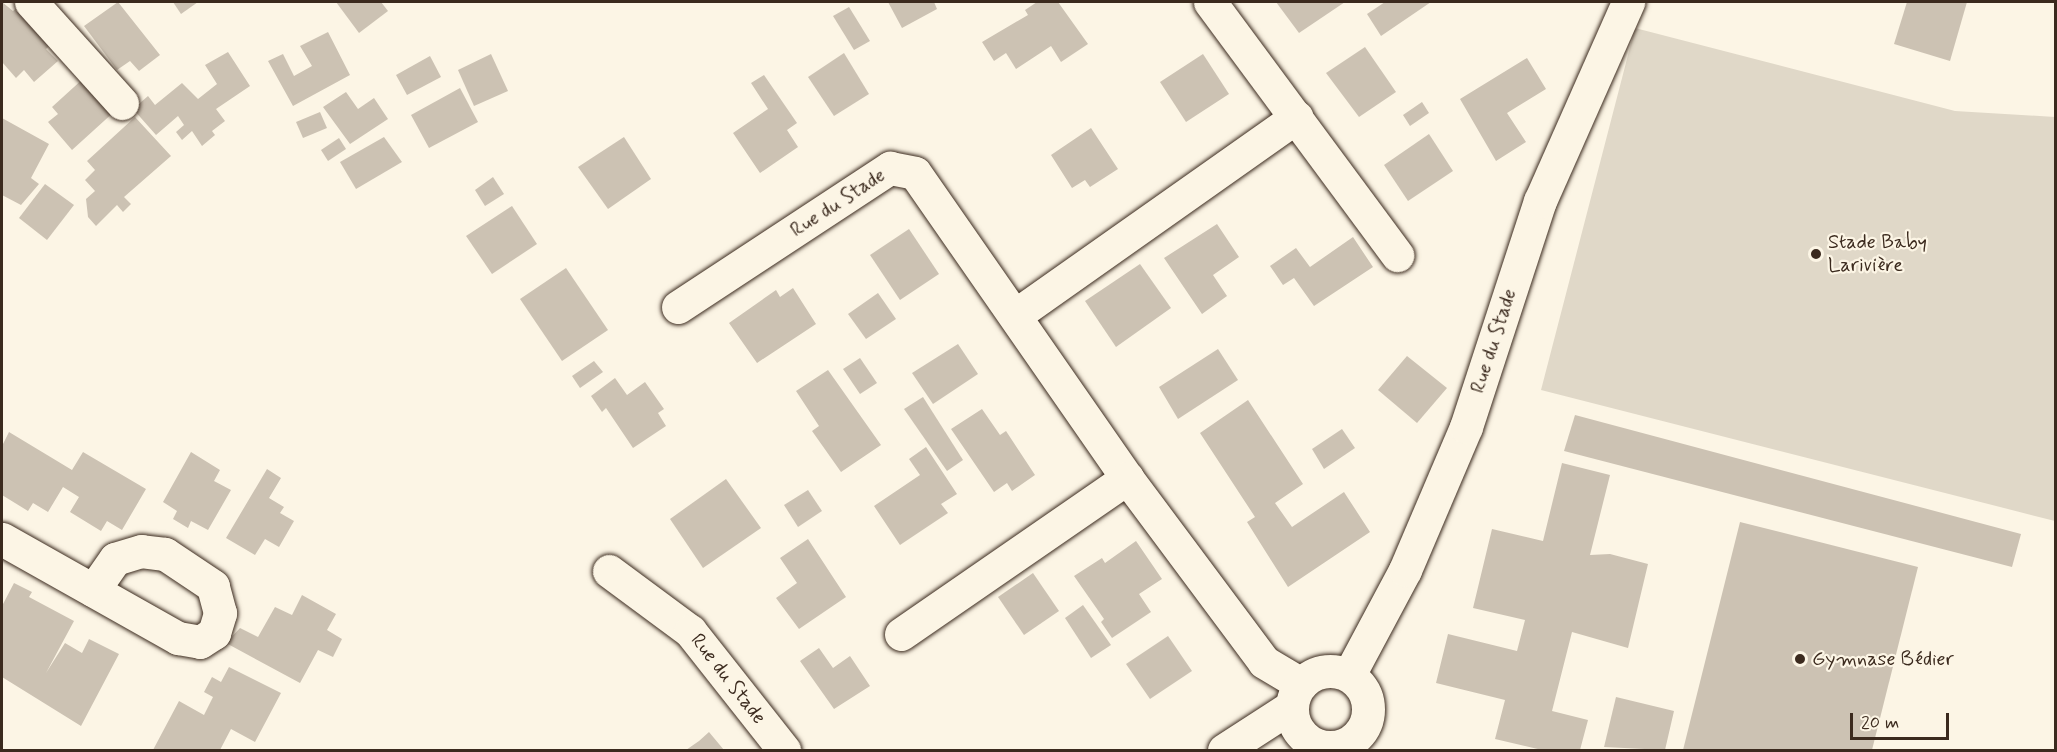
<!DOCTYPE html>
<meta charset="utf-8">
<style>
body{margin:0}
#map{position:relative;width:2057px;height:752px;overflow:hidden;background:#fcf5e5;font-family:Mynerve,sans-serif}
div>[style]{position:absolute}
.green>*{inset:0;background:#e0d8c8}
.building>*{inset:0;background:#ccc2b3}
.roads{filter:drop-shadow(0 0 2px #3b2a1e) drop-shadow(0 0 2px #3b2a1e)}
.minor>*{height:33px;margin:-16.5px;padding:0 16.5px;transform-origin:16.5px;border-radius:16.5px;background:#fcf5e5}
.minor>.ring{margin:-16.5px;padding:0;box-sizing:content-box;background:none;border:33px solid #fcf5e5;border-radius:50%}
.dots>*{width:16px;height:16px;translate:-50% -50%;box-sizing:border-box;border:3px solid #fcf5e5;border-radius:50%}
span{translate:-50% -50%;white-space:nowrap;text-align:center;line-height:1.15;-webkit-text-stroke:4.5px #fcf5e5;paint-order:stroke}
.street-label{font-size:20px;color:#3b2a1e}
.poi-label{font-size:20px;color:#3b2a1e}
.left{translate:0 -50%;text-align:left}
.frame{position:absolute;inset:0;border:3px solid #3b2a1e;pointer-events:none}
.scale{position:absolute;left:1850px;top:713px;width:99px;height:27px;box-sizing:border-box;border:3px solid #3b2a1e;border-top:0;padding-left:8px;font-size:18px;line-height:21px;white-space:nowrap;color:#3b2a1e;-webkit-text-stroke:4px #fcf5e5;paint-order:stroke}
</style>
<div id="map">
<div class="green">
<i style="clip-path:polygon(1635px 28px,1955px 111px,2055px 117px,2055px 521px,1541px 390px)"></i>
</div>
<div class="building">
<i style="clip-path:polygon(2px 2px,13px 11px,24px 2px,56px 39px,46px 49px,58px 61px,34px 82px,24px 70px,16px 78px,2px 62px)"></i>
<i style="clip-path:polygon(118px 2px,160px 55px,139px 71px,130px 61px,117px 70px,84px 26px)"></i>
<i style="clip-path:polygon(173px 2px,198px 2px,181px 14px)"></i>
<i style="clip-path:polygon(336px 2px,381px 2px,388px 11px,359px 33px)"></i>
<i style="clip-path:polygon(888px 2px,934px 2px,937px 9px,902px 28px)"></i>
<i style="clip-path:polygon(1037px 2px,1058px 2px,1088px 44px,1061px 62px,1051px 46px,1016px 69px,1006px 53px,994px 61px,982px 42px,1028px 15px,1025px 10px)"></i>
<i style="clip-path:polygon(1276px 2px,1345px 2px,1299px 33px)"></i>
<i style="clip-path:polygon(1385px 2px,1431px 2px,1381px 36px,1367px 14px)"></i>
<i style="clip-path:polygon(1907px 2px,1967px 2px,1950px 61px,1894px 44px)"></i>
<i style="clip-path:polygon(849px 7px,870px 41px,854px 50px,833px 16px)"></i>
<i style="clip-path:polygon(328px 32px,350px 75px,293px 106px,268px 61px,283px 54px,294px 76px,312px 66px,300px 46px)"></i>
<i style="clip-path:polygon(1365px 47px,1396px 92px,1359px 117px,1326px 73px)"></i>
<i style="clip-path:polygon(228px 52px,250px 86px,216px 109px,225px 121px,212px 131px,215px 135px,202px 146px,192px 131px,182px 140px,176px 132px,184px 125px,178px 116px,156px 135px,133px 109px,148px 96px,155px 105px,182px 83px,198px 99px,217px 84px,205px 65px)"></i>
<i style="clip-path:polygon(844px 53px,869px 94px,834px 116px,808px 77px)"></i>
<i style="clip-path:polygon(491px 54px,508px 91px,474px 106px,458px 70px)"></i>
<i style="clip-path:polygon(1203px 54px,1229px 94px,1186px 122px,1160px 82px)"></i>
<i style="clip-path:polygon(430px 56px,441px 77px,407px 95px,396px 75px)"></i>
<i style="clip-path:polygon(1527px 58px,1546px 89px,1507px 113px,1526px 142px,1496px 161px,1460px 99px)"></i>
<i style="clip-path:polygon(764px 75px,797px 123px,787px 130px,798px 147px,760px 173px,733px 133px,768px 109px,751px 83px)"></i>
<i style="clip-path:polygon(85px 77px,115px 111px,72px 150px,48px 122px,58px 114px,52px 107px)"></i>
<i style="clip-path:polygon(460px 88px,478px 122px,429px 148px,411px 115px)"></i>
<i style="clip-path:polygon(346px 92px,358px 109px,374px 98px,388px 119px,350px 144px,323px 107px)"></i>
<i style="clip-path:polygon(1422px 102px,1429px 113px,1410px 126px,1403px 115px)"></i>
<i style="clip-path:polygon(320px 112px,327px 128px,303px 138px,296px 122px)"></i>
<i style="clip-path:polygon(135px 117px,171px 156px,124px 197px,131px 204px,123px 212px,117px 205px,96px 226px,88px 217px,86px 199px,95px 191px,85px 180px,95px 170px,87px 161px)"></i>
<i style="clip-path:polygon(2px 118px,49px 144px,31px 178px,39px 184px,21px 205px,2px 195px)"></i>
<i style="clip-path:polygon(1091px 128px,1118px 169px,1090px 187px,1085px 180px,1072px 188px,1051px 155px)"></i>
<i style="clip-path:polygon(1429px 134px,1453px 171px,1408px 201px,1384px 165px)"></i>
<i style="clip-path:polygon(384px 137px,402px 162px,356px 189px,340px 162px)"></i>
<i style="clip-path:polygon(624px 137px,651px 179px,608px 209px,578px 167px)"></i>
<i style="clip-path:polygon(339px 138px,346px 149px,328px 161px,321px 150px)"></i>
<i style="clip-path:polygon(493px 177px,504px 194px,485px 206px,475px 190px)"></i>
<i style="clip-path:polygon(45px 184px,74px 205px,47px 240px,19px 218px)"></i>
<i style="clip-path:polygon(512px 206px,537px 244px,492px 274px,466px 236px)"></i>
<i style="clip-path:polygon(1217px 224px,1239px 257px,1213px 275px,1227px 296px,1202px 314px,1164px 258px)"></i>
<i style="clip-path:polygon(909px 229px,939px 274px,900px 300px,870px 255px)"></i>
<i style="clip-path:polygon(1353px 237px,1373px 267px,1314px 306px,1294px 278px,1283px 285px,1270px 266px,1296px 248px,1310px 267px)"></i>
<i style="clip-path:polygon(1140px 264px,1171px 308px,1116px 347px,1085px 301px)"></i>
<i style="clip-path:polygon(566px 268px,608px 330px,562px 361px,520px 299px)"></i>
<i style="clip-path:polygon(793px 288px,816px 324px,757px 363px,729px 323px,776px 290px,780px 297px)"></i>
<i style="clip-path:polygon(878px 293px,896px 319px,866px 339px,848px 314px)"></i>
<i style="clip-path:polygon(958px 344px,978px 374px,933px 404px,912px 373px)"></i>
<i style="clip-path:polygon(1218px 349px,1238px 380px,1178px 419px,1159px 387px)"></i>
<i style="clip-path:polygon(1407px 356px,1447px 388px,1417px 423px,1378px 390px)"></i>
<i style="clip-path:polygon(860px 358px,877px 383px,860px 394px,843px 369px)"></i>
<i style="clip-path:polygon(594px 361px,603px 372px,580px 388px,572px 376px)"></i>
<i style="clip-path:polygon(828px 370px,881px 445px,841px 472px,812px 431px,819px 426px,796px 391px)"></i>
<i style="clip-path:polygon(615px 378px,627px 395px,645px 382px,664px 409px,658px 413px,666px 426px,633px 448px,606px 408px,602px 412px,591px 396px)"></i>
<i style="clip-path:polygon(923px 397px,963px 460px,947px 471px,904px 409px)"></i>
<i style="clip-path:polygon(1248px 400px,1303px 484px,1275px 503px,1292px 527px,1344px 492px,1370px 532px,1288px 587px,1247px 522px,1255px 517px,1200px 433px)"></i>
<i style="clip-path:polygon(982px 409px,1000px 435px,1006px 431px,1035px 475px,1012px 491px,1007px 483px,994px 492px,951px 429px)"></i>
<i style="clip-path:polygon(1575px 415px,2021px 534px,2012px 567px,1564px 451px)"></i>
<i style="clip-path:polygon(1342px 429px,1355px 448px,1324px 469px,1312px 449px)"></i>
<i style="clip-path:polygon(9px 432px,72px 470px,83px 452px,146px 489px,122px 530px,107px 521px,101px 531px,70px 512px,79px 497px,63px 487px,48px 512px,33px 503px,28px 511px,2px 495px,2px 446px)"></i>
<i style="clip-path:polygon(926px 447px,957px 494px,941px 504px,948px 513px,900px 545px,874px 506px,920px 475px,909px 459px)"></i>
<i style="clip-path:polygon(191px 452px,220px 470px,214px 481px,231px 490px,208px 530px,191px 521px,188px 528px,173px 519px,177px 511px,163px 502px)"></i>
<i style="clip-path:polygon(1562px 463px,1610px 475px,1590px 555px,1610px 554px,1648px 564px,1628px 648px,1572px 632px,1552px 711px,1588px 720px,1580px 750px,1542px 750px,1495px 739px,1505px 700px,1436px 683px,1448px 634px,1517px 651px,1525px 620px,1473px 608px,1492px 529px,1543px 541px)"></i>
<i style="clip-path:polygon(267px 469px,281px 478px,269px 498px,284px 507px,280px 513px,294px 521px,279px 547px,265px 539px,255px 555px,226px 538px)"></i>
<i style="clip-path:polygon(726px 479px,761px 528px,703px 568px,670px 519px)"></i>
<i style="clip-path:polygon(808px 490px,822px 511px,798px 527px,784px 505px)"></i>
<i style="clip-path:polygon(1740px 522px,1918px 567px,1872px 750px,1683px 750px)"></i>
<i style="clip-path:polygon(808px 539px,846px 597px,799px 629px,776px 598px,797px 583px,780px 558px)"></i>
<i style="clip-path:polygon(1136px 541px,1162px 579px,1139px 594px,1151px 612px,1112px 638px,1101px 622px,1104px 619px,1074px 576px,1102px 558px,1105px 563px)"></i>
<i style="clip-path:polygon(1033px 573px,1059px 611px,1024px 635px,998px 597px)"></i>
<i style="clip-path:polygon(14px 583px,32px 592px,29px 597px,74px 621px,46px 673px,65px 643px,82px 653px,89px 639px,119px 654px,81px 726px,2px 677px,2px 606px)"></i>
<i style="clip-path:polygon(302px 595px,336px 614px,327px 630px,342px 639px,333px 657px,318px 650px,300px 683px,226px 643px,240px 628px,258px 637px,275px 607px,292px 615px)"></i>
<i style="clip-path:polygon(1083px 605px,1111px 645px,1091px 658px,1065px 618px)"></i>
<i style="clip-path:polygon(1168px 636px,1192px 671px,1150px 699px,1126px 664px)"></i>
<i style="clip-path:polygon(819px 648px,833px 668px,850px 656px,870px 686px,834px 709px,800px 661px)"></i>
<i style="clip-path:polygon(229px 667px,281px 693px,255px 742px,231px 729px,220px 750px,153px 750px,179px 701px,204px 715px,213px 697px,204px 692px,212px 677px,221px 682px)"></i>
<i style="clip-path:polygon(1616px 697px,1674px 711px,1665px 750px,1604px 747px)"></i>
<i style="clip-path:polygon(709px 732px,724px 750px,686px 750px,699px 741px)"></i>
</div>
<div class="roads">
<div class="minor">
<i style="left:31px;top:2px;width:136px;rotate:48deg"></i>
<i style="left:1210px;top:2px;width:315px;rotate:53.5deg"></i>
<i style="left:678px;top:307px;width:254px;rotate:-33.3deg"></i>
<i style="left:890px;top:168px;width:25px;rotate:11deg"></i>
<i style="left:915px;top:173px;width:371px;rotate:55.2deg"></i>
<i style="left:1127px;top:478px;width:229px;rotate:53.3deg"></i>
<i style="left:1264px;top:662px;width:43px;rotate:30.7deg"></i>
<i style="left:1017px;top:314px;width:342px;rotate:-35.2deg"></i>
<i style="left:2px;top:539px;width:202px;rotate:29.4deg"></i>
<i style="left:178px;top:638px;width:22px;rotate:10deg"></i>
<i style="left:200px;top:642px;width:17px;rotate:-33deg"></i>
<i style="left:214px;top:633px;width:21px;rotate:-73deg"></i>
<i style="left:220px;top:613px;width:28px;rotate:-105deg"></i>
<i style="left:213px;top:586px;width:58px;rotate:-146.3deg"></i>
<i style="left:165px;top:554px;width:24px;rotate:-173deg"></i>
<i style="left:141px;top:551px;width:27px;rotate:163deg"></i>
<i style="left:115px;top:559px;width:38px;rotate:125deg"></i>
<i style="left:609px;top:571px;width:101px;rotate:36.5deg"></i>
<i style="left:690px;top:631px;width:152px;rotate:51.7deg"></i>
<i style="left:901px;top:634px;width:275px;rotate:-34.6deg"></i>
<i class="ring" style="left:1292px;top:671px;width:43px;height:43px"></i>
<i style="left:1349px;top:675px;width:119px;rotate:-61.9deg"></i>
<i style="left:1405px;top:570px;width:155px;rotate:-66.9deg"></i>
<i style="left:1466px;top:427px;width:238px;rotate:-71.9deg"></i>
<i style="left:1540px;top:201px;width:218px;rotate:-66.1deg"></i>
<i style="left:1224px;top:750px;width:81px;rotate:-32.9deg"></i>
</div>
</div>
<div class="dots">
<i style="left:1816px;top:254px;background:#3b2a1e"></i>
<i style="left:1800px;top:659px;background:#3b2a1e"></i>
</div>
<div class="street-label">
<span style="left:838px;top:203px;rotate:-33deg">Rue du Stade</span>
<span style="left:1494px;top:341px;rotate:-72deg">Rue du Stade</span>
<span style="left:728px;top:679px;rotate:52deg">Rue du Stade</span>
</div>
<div class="poi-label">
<span class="left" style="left:1828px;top:254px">Stade Baby<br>Larivière</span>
<span class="left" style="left:1812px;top:659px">Gymnase Bédier</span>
</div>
<div class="frame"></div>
<div class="scale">20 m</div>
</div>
